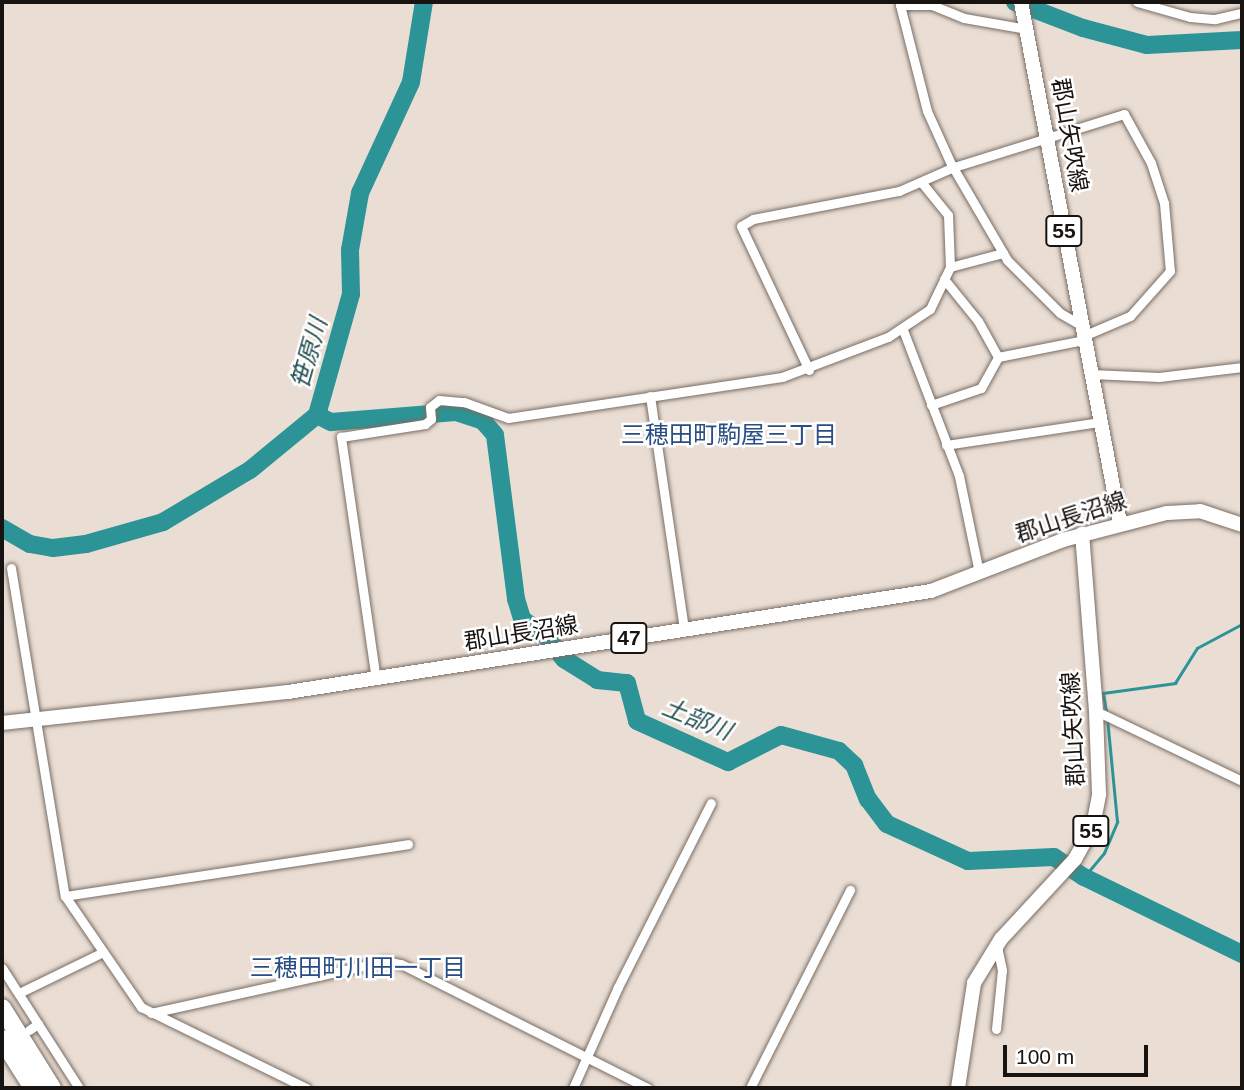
<!DOCTYPE html>
<meta charset="utf-8">
<style>
body{margin:0}
#map{position:relative;width:1244px;height:1090px;overflow:hidden;background:#eaded4;font-family:Arial,"Noto Sans JP",sans-serif}
div>[style]{position:absolute}
.stream>*{height:2.5px;margin:-1.25px;padding:0 1.25px;transform-origin:1.25px;border-radius:1.25px;background:#2c9496}
.river>*{height:18px;margin:-9px;padding:0 9px;transform-origin:9px;border-radius:9px;background:#2c9496}
.roads{filter:drop-shadow(0 0 2px #786d65) drop-shadow(0 0 2px #786d65)}
.minor>*{height:9px;margin:-4.5px;padding:0 4.5px;transform-origin:4.5px;border-radius:4.5px;background:#fff}
.primary>*{height:14px;margin:-7px;padding:0 7px;transform-origin:7px;border-radius:7px;background:#fff}
.motorway>*{height:18px;margin:-9px;padding:0 9px;transform-origin:9px;border-radius:9px;background:#fff}
span{translate:-50% -50%;white-space:nowrap;text-align:center;line-height:1.15;-webkit-text-stroke:5px #fff;paint-order:stroke}
.shield-label span{padding:2px 5px;background:#fff;border:2px solid;border-radius:5px;-webkit-text-stroke-width:0}
.shield-label{font-size:21px;color:#171310;font-weight:700}
.street-label{font-size:23px;color:#171310}
.water-label{font-size:24px;color:#245051;font-style:italic}
.neighbourhood-label{font-size:24px;color:#284e84}
.frame{position:absolute;inset:0;border:4px solid #171310;pointer-events:none}
.scale{position:absolute;left:1003px;top:1045px;width:145px;height:32px;box-sizing:border-box;border:4px solid #171310;border-top:0;padding-left:9px;font-size:21px;line-height:24px;white-space:nowrap;color:#171310;-webkit-text-stroke:5px #fff;paint-order:stroke}
</style>
<div id="map">
<div class="stream">
<i style="left:1106px;top:712px;width:19px;rotate:-99deg"></i>
<i style="left:1103px;top:693px;width:73px;rotate:-7.9deg"></i>
<i style="left:1175px;top:683px;width:41px;rotate:-57.8deg"></i>
<i style="left:1197px;top:648px;width:51px;rotate:-28.1deg"></i>
<i style="left:1084px;top:877px;width:31px;rotate:-50deg"></i>
<i style="left:1104px;top:853px;width:34px;rotate:-67deg"></i>
<i style="left:1117px;top:822px;width:103px;rotate:-95.5deg"></i>
</div>
<div class="river">
<i style="left:1015px;top:2px;width:73px;rotate:20.9deg"></i>
<i style="left:1083px;top:28px;width:66px;rotate:14.9deg"></i>
<i style="left:1147px;top:45px;width:95px;rotate:-3deg"></i>
<i style="left:317px;top:415px;width:16px;rotate:27deg"></i>
<i style="left:331px;top:422px;width:125px;rotate:-4.6deg"></i>
<i style="left:456px;top:412px;width:28px;rotate:18deg"></i>
<i style="left:483px;top:421px;width:18px;rotate:49deg"></i>
<i style="left:495px;top:435px;width:165px;rotate:82.7deg"></i>
<i style="left:516px;top:599px;width:21px;rotate:73deg"></i>
<i style="left:522px;top:619px;width:29px;rotate:35deg"></i>
<i style="left:546px;top:636px;width:29px;rotate:52deg"></i>
<i style="left:564px;top:659px;width:39px;rotate:32deg"></i>
<i style="left:597px;top:680px;width:30px;rotate:6deg"></i>
<i style="left:627px;top:683px;width:39px;rotate:75deg"></i>
<i style="left:637px;top:721px;width:100px;rotate:24.3deg"></i>
<i style="left:728px;top:762px;width:59px;rotate:-27deg"></i>
<i style="left:781px;top:735px;width:60px;rotate:15.4deg"></i>
<i style="left:839px;top:751px;width:21px;rotate:43deg"></i>
<i style="left:854px;top:765px;width:37px;rotate:68deg"></i>
<i style="left:868px;top:799px;width:31px;rotate:53deg"></i>
<i style="left:887px;top:824px;width:89px;rotate:24.6deg"></i>
<i style="left:968px;top:861px;width:86px;rotate:-2.7deg"></i>
<i style="left:1054px;top:857px;width:36px;rotate:34deg"></i>
<i style="left:1084px;top:877px;width:176px;rotate:26deg"></i>
<i style="left:2px;top:528px;width:32px;rotate:30deg"></i>
<i style="left:30px;top:544px;width:23px;rotate:10deg"></i>
<i style="left:53px;top:548px;width:33px;rotate:-7deg"></i>
<i style="left:86px;top:544px;width:80px;rotate:-15.9deg"></i>
<i style="left:163px;top:522px;width:101px;rotate:-30.9deg"></i>
<i style="left:250px;top:470px;width:87px;rotate:-39.4deg"></i>
<i style="left:317px;top:415px;width:126px;rotate:-74.3deg"></i>
<i style="left:351px;top:294px;width:44px;rotate:-91.3deg"></i>
<i style="left:350px;top:250px;width:58px;rotate:-80deg"></i>
<i style="left:360px;top:193px;width:122px;rotate:-65.3deg"></i>
<i style="left:411px;top:82px;width:81px;rotate:-80.8deg"></i>
</div>
<div class="roads">
<div class="minor">
<i style="left:1137px;top:2px;width:55px;rotate:15.8deg"></i>
<i style="left:1190px;top:17px;width:25px;rotate:5deg"></i>
<i style="left:1215px;top:19px;width:28px;rotate:-13deg"></i>
<i style="left:1027px;top:29px;width:64px;rotate:-170.1deg"></i>
<i style="left:964px;top:18px;width:35px;rotate:-158deg"></i>
<i style="left:931px;top:5px;width:31px;rotate:180deg"></i>
<i style="left:900px;top:5px;width:109px;rotate:75.7deg"></i>
<i style="left:927px;top:111px;width:58px;rotate:65.6deg"></i>
<i style="left:951px;top:164px;width:111px;rotate:59.7deg"></i>
<i style="left:1007px;top:260px;width:75px;rotate:45deg"></i>
<i style="left:1060px;top:313px;width:24px;rotate:30deg"></i>
<i style="left:950px;top:267px;width:55px;rotate:-14.8deg"></i>
<i style="left:944px;top:279px;width:54px;rotate:51deg"></i>
<i style="left:978px;top:321px;width:41px;rotate:60.9deg"></i>
<i style="left:998px;top:357px;width:88px;rotate:-11.2deg"></i>
<i style="left:903px;top:330px;width:156px;rotate:69deg"></i>
<i style="left:959px;top:476px;width:99px;rotate:78.3deg"></i>
<i style="left:809px;top:370px;width:159px;rotate:-115.3deg"></i>
<i style="left:741px;top:226px;width:14px;rotate:-30deg"></i>
<i style="left:753px;top:219px;width:149px;rotate:-10.9deg"></i>
<i style="left:899px;top:191px;width:60px;rotate:-23.6deg"></i>
<i style="left:954px;top:167px;width:178px;rotate:-17.3deg"></i>
<i style="left:1124px;top:114px;width:56px;rotate:61.1deg"></i>
<i style="left:1151px;top:163px;width:42px;rotate:72deg"></i>
<i style="left:1164px;top:203px;width:68px;rotate:85deg"></i>
<i style="left:1170px;top:271px;width:60px;rotate:131.6deg"></i>
<i style="left:1130px;top:316px;width:51px;rotate:156.9deg"></i>
<i style="left:1091px;top:374px;width:68px;rotate:2.5deg"></i>
<i style="left:1159px;top:377px;width:84px;rotate:-6.9deg"></i>
<i style="left:650px;top:396px;width:235px;rotate:81.7deg"></i>
<i style="left:931px;top:405px;width:53px;rotate:-18.8deg"></i>
<i style="left:981px;top:388px;width:35px;rotate:-61deg"></i>
<i style="left:946px;top:445px;width:155px;rotate:-8.5deg"></i>
<i style="left:11px;top:568px;width:332px;rotate:80.7deg"></i>
<i style="left:65px;top:896px;width:135px;rotate:55.6deg"></i>
<i style="left:141px;top:1007px;width:184px;rotate:26.1deg"></i>
<i style="left:376px;top:680px;width:246px;rotate:-98.2deg"></i>
<i style="left:341px;top:437px;width:85px;rotate:-8.8deg"></i>
<i style="left:425px;top:424px;width:8px;rotate:-40deg"></i>
<i style="left:431px;top:419px;width:12px;rotate:-95deg"></i>
<i style="left:430px;top:407px;width:11px;rotate:-38deg"></i>
<i style="left:439px;top:400px;width:25px;rotate:5deg"></i>
<i style="left:464px;top:402px;width:47px;rotate:20deg"></i>
<i style="left:508px;top:418px;width:277px;rotate:-8.5deg"></i>
<i style="left:782px;top:377px;width:113px;rotate:-20.7deg"></i>
<i style="left:888px;top:337px;width:50px;rotate:-33.7deg"></i>
<i style="left:930px;top:309px;width:47px;rotate:-64.5deg"></i>
<i style="left:950px;top:267px;width:52px;rotate:-92.2deg"></i>
<i style="left:948px;top:215px;width:41px;rotate:-129.1deg"></i>
<i style="left:1096px;top:711px;width:162px;rotate:25.6deg"></i>
<i style="left:65px;top:896px;width:347px;rotate:-8.6deg"></i>
<i style="left:2px;top:968px;width:143px;rotate:57.3deg"></i>
<i style="left:19px;top:993px;width:93px;rotate:-26deg"></i>
<i style="left:151px;top:1013px;width:240px;rotate:-12.5deg"></i>
<i style="left:385px;top:961px;width:16px;rotate:11deg"></i>
<i style="left:401px;top:964px;width:276px;rotate:26.7deg"></i>
<i style="left:996px;top:1029px;width:59px;rotate:-84.2deg"></i>
<i style="left:1002px;top:970px;width:25px;rotate:-102deg"></i>
<i style="left:29px;top:1030px;width:11px;rotate:-34deg"></i>
<i style="left:573px;top:1088px;width:111px;rotate:-66deg"></i>
<i style="left:618px;top:987px;width:206px;rotate:-63.2deg"></i>
<i style="left:750px;top:1088px;width:222px;rotate:-63.2deg"></i>
</div>
<div class="primary">
<i style="left:1021px;top:2px;width:530px;rotate:79.24deg"></i>
<i style="left:2px;top:723px;width:288px;rotate:-6.2deg"></i>
<i style="left:288px;top:692px;width:651px;rotate:-8.93deg"></i>
<i style="left:931px;top:591px;width:142px;rotate:-21.1deg"></i>
<i style="left:1063px;top:540px;width:107px;rotate:-14.6deg"></i>
<i style="left:1167px;top:513px;width:33px;rotate:-3deg"></i>
<i style="left:1200px;top:511px;width:44px;rotate:18.4deg"></i>
<i style="left:958px;top:1088px;width:106px;rotate:-81.3deg"></i>
<i style="left:974px;top:983px;width:52px;rotate:-58.5deg"></i>
<i style="left:1001px;top:939px;width:109px;rotate:-47.2deg"></i>
<i style="left:1075px;top:859px;width:38px;rotate:-61deg"></i>
<i style="left:1093px;top:826px;width:33px;rotate:-79deg"></i>
<i style="left:1099px;top:794px;width:83px;rotate:-92.1deg"></i>
<i style="left:1096px;top:711px;width:178px;rotate:-94.5deg"></i>
</div>
<div class="motorway">
<i style="left:2px;top:1008px;width:94px;rotate:58deg"></i>
<i style="left:2px;top:1039px;width:58px;rotate:57.7deg"></i>
</div>
</div>
<div class="shield-label">
<span style="left:1064px;top:231px">55</span>
<span style="left:629px;top:638px">47</span>
<span style="left:1091px;top:831px">55</span>
</div>
<div class="street-label">
<span style="left:1070px;top:135px;rotate:80deg">郡山矢吹線</span>
<span style="left:1071px;top:517px;rotate:-18deg">郡山長沼線</span>
<span style="left:521px;top:633px;rotate:-9deg">郡山長沼線</span>
<span style="left:1073px;top:729px;rotate:-93deg">郡山矢吹線</span>
</div>
<div class="water-label">
<span style="left:309px;top:353px;rotate:-74deg">笹原川</span>
<span style="left:697px;top:719px;rotate:22deg">土部川</span>
</div>
<div class="neighbourhood-label">
<span style="left:729px;top:435px">三穂田町駒屋三丁目</span>
<span style="left:358px;top:968px">三穂田町川田一丁目</span>
</div>
<div class="frame"></div>
<div class="scale">100 m</div>
</div>
